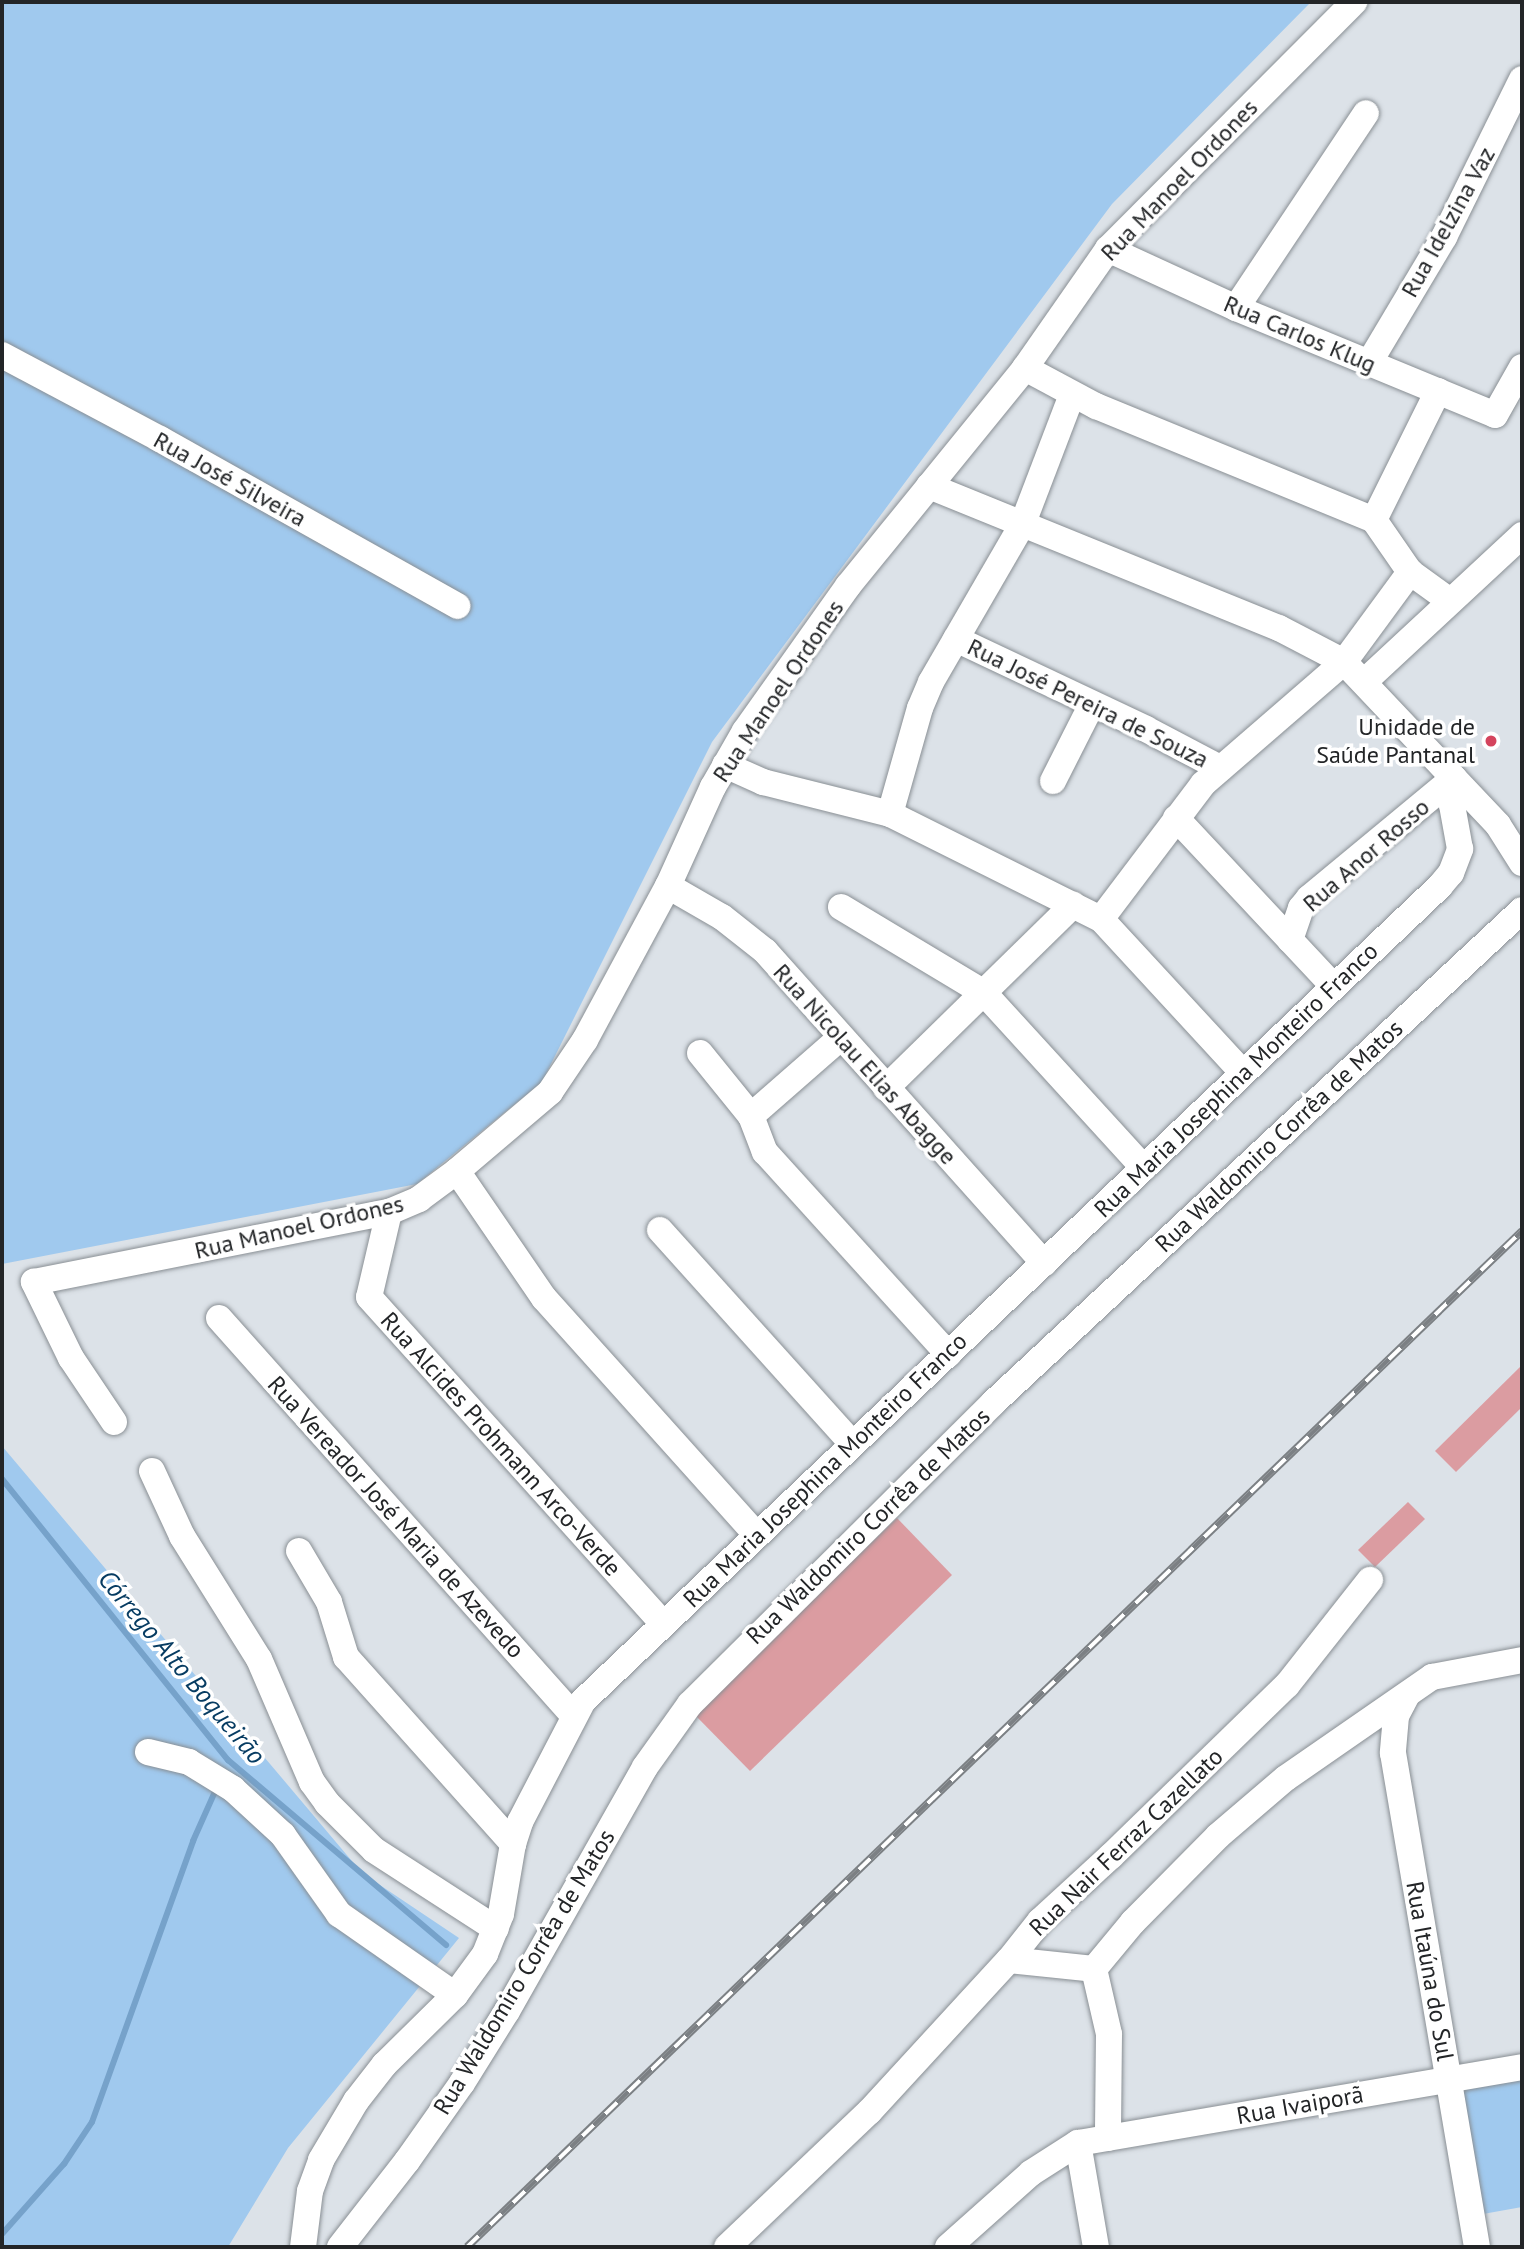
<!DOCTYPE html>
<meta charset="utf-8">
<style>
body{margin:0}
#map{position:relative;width:1524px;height:2249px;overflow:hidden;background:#dce2e8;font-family:"PT Sans",sans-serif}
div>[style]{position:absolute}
.green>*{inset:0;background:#a0c9ee}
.stream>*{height:6px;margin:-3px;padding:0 3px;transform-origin:3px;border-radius:3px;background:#76a2ca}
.building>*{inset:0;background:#db9ca1}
.roads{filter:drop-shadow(0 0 2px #898f94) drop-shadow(0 0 2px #898f94)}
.minor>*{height:26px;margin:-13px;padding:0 13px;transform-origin:13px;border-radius:13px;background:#fff}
.rail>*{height:8px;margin-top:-4px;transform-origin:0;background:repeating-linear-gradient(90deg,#fff 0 16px,#7c8084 0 32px);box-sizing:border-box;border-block:2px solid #7c8084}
.dots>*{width:19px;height:19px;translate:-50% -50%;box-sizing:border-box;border:4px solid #fff;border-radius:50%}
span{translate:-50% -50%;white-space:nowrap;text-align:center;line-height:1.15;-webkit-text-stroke:7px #fff;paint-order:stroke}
.street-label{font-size:24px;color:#232527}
.poi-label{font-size:24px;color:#232527}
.right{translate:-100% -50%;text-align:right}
.water-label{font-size:26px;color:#073c62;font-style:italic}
.frame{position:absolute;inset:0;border:4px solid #232527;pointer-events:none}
</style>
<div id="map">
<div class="green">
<i style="clip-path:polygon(2px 2px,1311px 2px,1112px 204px,712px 742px,542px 1082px,417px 1184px,2px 1264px)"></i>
<i style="clip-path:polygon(2px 1446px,362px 1873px,459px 1938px,288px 2148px,228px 2247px,2px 2247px)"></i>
<i style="clip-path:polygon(1522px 2076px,1522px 2207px,1483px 2214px,1460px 2086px)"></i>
</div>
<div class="stream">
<i style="left:2px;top:1479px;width:361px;rotate:51.2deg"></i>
<i style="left:228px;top:1760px;width:286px;rotate:40.3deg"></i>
<i style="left:2px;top:2234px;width:94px;rotate:-48.5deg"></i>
<i style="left:64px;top:2164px;width:50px;rotate:-56.3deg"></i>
<i style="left:92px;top:2122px;width:299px;rotate:-70.2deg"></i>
<i style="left:193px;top:1841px;width:59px;rotate:-66deg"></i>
</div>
<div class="building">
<i style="clip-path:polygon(1522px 1365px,1522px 1407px,1456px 1472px,1435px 1451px)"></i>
<i style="clip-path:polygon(1408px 1502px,1425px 1519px,1375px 1567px,1358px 1550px)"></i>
<i style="clip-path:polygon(897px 1518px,952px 1575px,750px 1771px,694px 1714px)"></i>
</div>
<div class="roads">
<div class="minor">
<i style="left:1108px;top:249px;width:141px;rotate:24.7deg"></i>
<i style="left:1236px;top:308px;width:280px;rotate:22.4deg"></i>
<i style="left:1495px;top:415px;width:55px;rotate:-60.6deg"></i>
<i style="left:1236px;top:308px;width:234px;rotate:-56.3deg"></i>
<i style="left:2px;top:355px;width:179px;rotate:28deg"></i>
<i style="left:160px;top:439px;width:341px;rotate:29.3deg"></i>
<i style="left:1369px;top:363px;width:147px;rotate:-59.2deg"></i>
<i style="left:1444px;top:237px;width:176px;rotate:-63.7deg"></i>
<i style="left:1025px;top:368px;width:81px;rotate:28.2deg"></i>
<i style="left:1096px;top:406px;width:300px;rotate:22.3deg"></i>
<i style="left:1374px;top:520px;width:63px;rotate:55.3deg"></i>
<i style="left:1410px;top:572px;width:49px;rotate:35.9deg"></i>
<i style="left:929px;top:486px;width:378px;rotate:22.1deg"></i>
<i style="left:1279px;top:628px;width:73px;rotate:27.6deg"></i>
<i style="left:1344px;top:662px;width:224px;rotate:46.6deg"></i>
<i style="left:1498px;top:825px;width:45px;rotate:57.7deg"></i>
<i style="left:1374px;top:520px;width:144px;rotate:-63.6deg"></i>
<i style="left:956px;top:639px;width:210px;rotate:25.3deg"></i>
<i style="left:1146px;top:729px;width:84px;rotate:27.8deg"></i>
<i style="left:1364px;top:682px;width:216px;rotate:-42.9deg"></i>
<i style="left:725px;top:765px;width:42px;rotate:24.1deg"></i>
<i style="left:763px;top:782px;width:131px;rotate:14.1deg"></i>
<i style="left:890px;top:814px;width:236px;rotate:26.5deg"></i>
<i style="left:1101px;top:919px;width:209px;rotate:47.3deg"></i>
<i style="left:1053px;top:781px;width:86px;rotate:-63.1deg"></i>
<i style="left:890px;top:814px;width:110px;rotate:-74.2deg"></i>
<i style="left:920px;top:708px;width:28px;rotate:-67deg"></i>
<i style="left:931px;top:682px;width:184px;rotate:-59.9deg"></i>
<i style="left:1023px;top:523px;width:137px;rotate:-69.1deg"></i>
<i style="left:1176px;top:818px;width:231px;rotate:46.9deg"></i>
<i style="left:668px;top:886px;width:62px;rotate:29.9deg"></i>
<i style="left:722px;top:917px;width:55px;rotate:38.3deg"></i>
<i style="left:765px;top:951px;width:419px;rotate:48.2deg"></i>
<i style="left:841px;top:907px;width:167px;rotate:31deg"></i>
<i style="left:984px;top:993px;width:237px;rotate:47.6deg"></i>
<i style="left:1101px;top:919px;width:169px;rotate:-52.9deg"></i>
<i style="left:1203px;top:784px;width:186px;rotate:-40.9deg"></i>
<i style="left:1344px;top:662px;width:112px;rotate:-53.7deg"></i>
<i style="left:1290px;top:940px;width:34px;rotate:-71deg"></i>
<i style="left:1301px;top:908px;width:13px;rotate:-51deg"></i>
<i style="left:1309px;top:898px;width:188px;rotate:-39.6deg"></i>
<i style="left:700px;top:1053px;width:81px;rotate:51deg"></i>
<i style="left:751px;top:1116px;width:39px;rotate:69deg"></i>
<i style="left:765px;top:1152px;width:273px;rotate:47.8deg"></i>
<i style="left:886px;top:1088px;width:262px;rotate:-44.4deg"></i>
<i style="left:751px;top:1116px;width:118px;rotate:-41.2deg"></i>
<i style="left:457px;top:1171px;width:154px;rotate:55.6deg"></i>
<i style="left:544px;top:1298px;width:319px;rotate:48.1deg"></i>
<i style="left:389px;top:1212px;width:87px;rotate:103.2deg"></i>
<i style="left:369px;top:1297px;width:440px;rotate:48deg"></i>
<i style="left:660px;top:1230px;width:288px;rotate:48deg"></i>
<i style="left:219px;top:1318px;width:532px;rotate:48.28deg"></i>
<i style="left:114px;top:1422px;width:77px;rotate:-123.9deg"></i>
<i style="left:71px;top:1358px;width:85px;rotate:-116deg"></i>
<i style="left:34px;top:1282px;width:362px;rotate:-11.2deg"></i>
<i style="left:389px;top:1212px;width:33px;rotate:-23deg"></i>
<i style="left:419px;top:1199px;width:47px;rotate:-36.4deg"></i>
<i style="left:457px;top:1171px;width:122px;rotate:-40.3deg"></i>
<i style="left:550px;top:1092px;width:63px;rotate:-56.1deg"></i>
<i style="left:585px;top:1040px;width:175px;rotate:-61.7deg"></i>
<i style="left:668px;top:886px;width:109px;rotate:-65.6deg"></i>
<i style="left:713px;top:787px;width:64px;rotate:-60.3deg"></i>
<i style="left:745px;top:731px;width:178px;rotate:-54.6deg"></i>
<i style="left:848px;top:586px;width:281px;rotate:-50.9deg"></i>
<i style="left:1025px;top:368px;width:145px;rotate:-55.1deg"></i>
<i style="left:1108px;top:249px;width:349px;rotate:-45.1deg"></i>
<i style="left:152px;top:1471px;width:72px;rotate:65.2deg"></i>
<i style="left:182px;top:1536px;width:145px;rotate:58deg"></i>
<i style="left:259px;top:1659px;width:134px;rotate:66.7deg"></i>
<i style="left:312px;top:1782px;width:26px;rotate:54deg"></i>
<i style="left:327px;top:1803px;width:66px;rotate:45deg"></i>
<i style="left:374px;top:1850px;width:145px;rotate:32.9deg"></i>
<i style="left:299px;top:1551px;width:59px;rotate:59.5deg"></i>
<i style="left:329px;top:1602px;width:58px;rotate:72.8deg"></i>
<i style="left:346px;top:1657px;width:251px;rotate:48.2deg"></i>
<i style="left:1406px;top:1697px;width:21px;rotate:118deg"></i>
<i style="left:1396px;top:1716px;width:37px;rotate:95deg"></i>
<i style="left:1393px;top:1753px;width:501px;rotate:80.35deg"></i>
<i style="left:148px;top:1752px;width:42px;rotate:13.7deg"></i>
<i style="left:189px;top:1762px;width:52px;rotate:31.5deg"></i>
<i style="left:233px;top:1789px;width:68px;rotate:42.6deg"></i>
<i style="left:283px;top:1835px;width:97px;rotate:54.7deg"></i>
<i style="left:339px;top:1914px;width:141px;rotate:34.9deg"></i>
<i style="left:1009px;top:1960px;width:85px;rotate:6deg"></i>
<i style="left:1094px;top:1969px;width:67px;rotate:77deg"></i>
<i style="left:1109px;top:2034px;width:104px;rotate:90.6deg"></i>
<i style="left:1094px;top:1969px;width:61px;rotate:-50.3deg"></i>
<i style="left:1133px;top:1922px;width:121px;rotate:-45.3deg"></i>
<i style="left:1218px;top:1836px;width:89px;rotate:-40.5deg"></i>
<i style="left:1286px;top:1778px;width:178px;rotate:-34.7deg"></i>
<i style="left:1432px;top:1677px;width:92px;rotate:-10.7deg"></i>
<i style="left:1078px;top:2143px;width:106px;rotate:80.2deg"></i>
<i style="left:303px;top:2247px;width:56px;rotate:-82.9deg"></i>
<i style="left:310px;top:2191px;width:33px;rotate:-70deg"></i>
<i style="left:321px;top:2160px;width:69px;rotate:-59.3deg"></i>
<i style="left:356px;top:2101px;width:46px;rotate:-52.1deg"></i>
<i style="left:384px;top:2065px;width:100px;rotate:-44.6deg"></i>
<i style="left:455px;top:1995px;width:51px;rotate:-53.8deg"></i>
<i style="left:485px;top:1954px;width:43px;rotate:-68.2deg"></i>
<i style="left:501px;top:1914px;width:71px;rotate:-80.3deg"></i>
<i style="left:513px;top:1844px;width:23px;rotate:-72deg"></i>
<i style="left:520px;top:1822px;width:136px;rotate:-62.5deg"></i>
<i style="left:583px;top:1701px;width:1183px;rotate:-43.56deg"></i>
<i style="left:1440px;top:886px;width:17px;rotate:-50deg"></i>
<i style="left:1451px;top:873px;width:26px;rotate:-69deg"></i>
<i style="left:1460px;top:849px;width:45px;rotate:-100.3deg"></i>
<i style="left:1452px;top:805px;width:27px;rotate:-86deg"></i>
<i style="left:340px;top:2247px;width:109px;rotate:-52.1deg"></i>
<i style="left:407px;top:2161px;width:95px;rotate:-54.8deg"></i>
<i style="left:462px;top:2083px;width:85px;rotate:-58deg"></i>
<i style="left:507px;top:2011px;width:280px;rotate:-60.5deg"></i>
<i style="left:645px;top:1767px;width:77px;rotate:-54.5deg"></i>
<i style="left:690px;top:1704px;width:427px;rotate:-44.8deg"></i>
<i style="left:993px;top:1403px;width:723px;rotate:-42.98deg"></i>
<i style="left:727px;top:2247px;width:196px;rotate:-43.6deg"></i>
<i style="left:869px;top:2112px;width:207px;rotate:-47.4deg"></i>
<i style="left:1009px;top:1960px;width:50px;rotate:-51.5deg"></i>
<i style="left:1040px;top:1921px;width:96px;rotate:-42.5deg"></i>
<i style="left:1111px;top:1856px;width:245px;rotate:-44.2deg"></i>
<i style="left:1287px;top:1685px;width:134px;rotate:-51.7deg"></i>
<i style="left:948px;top:2247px;width:111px;rotate:-41.7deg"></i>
<i style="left:1031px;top:2173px;width:56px;rotate:-32.6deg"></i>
<i style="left:1078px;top:2143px;width:450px;rotate:-9.7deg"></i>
</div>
</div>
<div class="rail">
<i style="left:467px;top:2247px;width:1465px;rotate:-43.92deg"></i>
</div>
<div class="dots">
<i style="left:1491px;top:741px;background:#d4445d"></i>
</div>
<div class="street-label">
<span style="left:1179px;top:180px;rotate:-46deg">Rua Manoel Ordones</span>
<span style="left:1448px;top:222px;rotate:-61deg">Rua Idelzina Vaz</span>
<span style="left:1300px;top:334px;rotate:23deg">Rua Carlos Klug</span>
<span style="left:230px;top:479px;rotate:29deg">Rua José Silveira</span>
<span style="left:778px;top:691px;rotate:-56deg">Rua Manoel Ordones</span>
<span style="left:1088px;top:703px;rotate:26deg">Rua José Pereira de Souza</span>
<span style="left:1366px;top:855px;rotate:-41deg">Rua Anor Rosso</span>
<span style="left:865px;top:1064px;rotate:48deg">Rua Nicolau Elias Abagge</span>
<span style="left:1236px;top:1080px;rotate:-44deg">Rua Maria Josephina Monteiro Franco</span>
<span style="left:1279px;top:1136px;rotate:-43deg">Rua Waldomiro Corrêa de Matos</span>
<span style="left:299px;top:1227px;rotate:-13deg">Rua Manoel Ordones</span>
<span style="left:501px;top:1444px;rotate:48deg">Rua Alcides Prohmann Arco-Verde</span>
<span style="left:825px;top:1470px;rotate:-44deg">Rua Maria Josephina Monteiro Franco</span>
<span style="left:396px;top:1517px;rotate:48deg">Rua Vereador José Maria de Azevedo</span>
<span style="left:868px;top:1526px;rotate:-44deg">Rua Waldomiro Corrêa de Matos</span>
<span style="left:1126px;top:1842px;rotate:-44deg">Rua Nair Ferraz Cazellato</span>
<span style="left:1430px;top:1971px;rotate:80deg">Rua Itaúna do Sul</span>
<span style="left:524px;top:1972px;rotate:-59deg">Rua Waldomiro Corrêa de Matos</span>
<span style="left:1300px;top:2105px;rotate:-10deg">Rua Ivaiporã</span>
</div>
<div class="poi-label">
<span class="right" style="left:1475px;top:741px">Unidade de<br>Saúde Pantanal</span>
</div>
<div class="water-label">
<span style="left:182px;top:1667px;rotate:50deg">Córrego Alto Boqueirão</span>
</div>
<div class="frame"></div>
</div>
